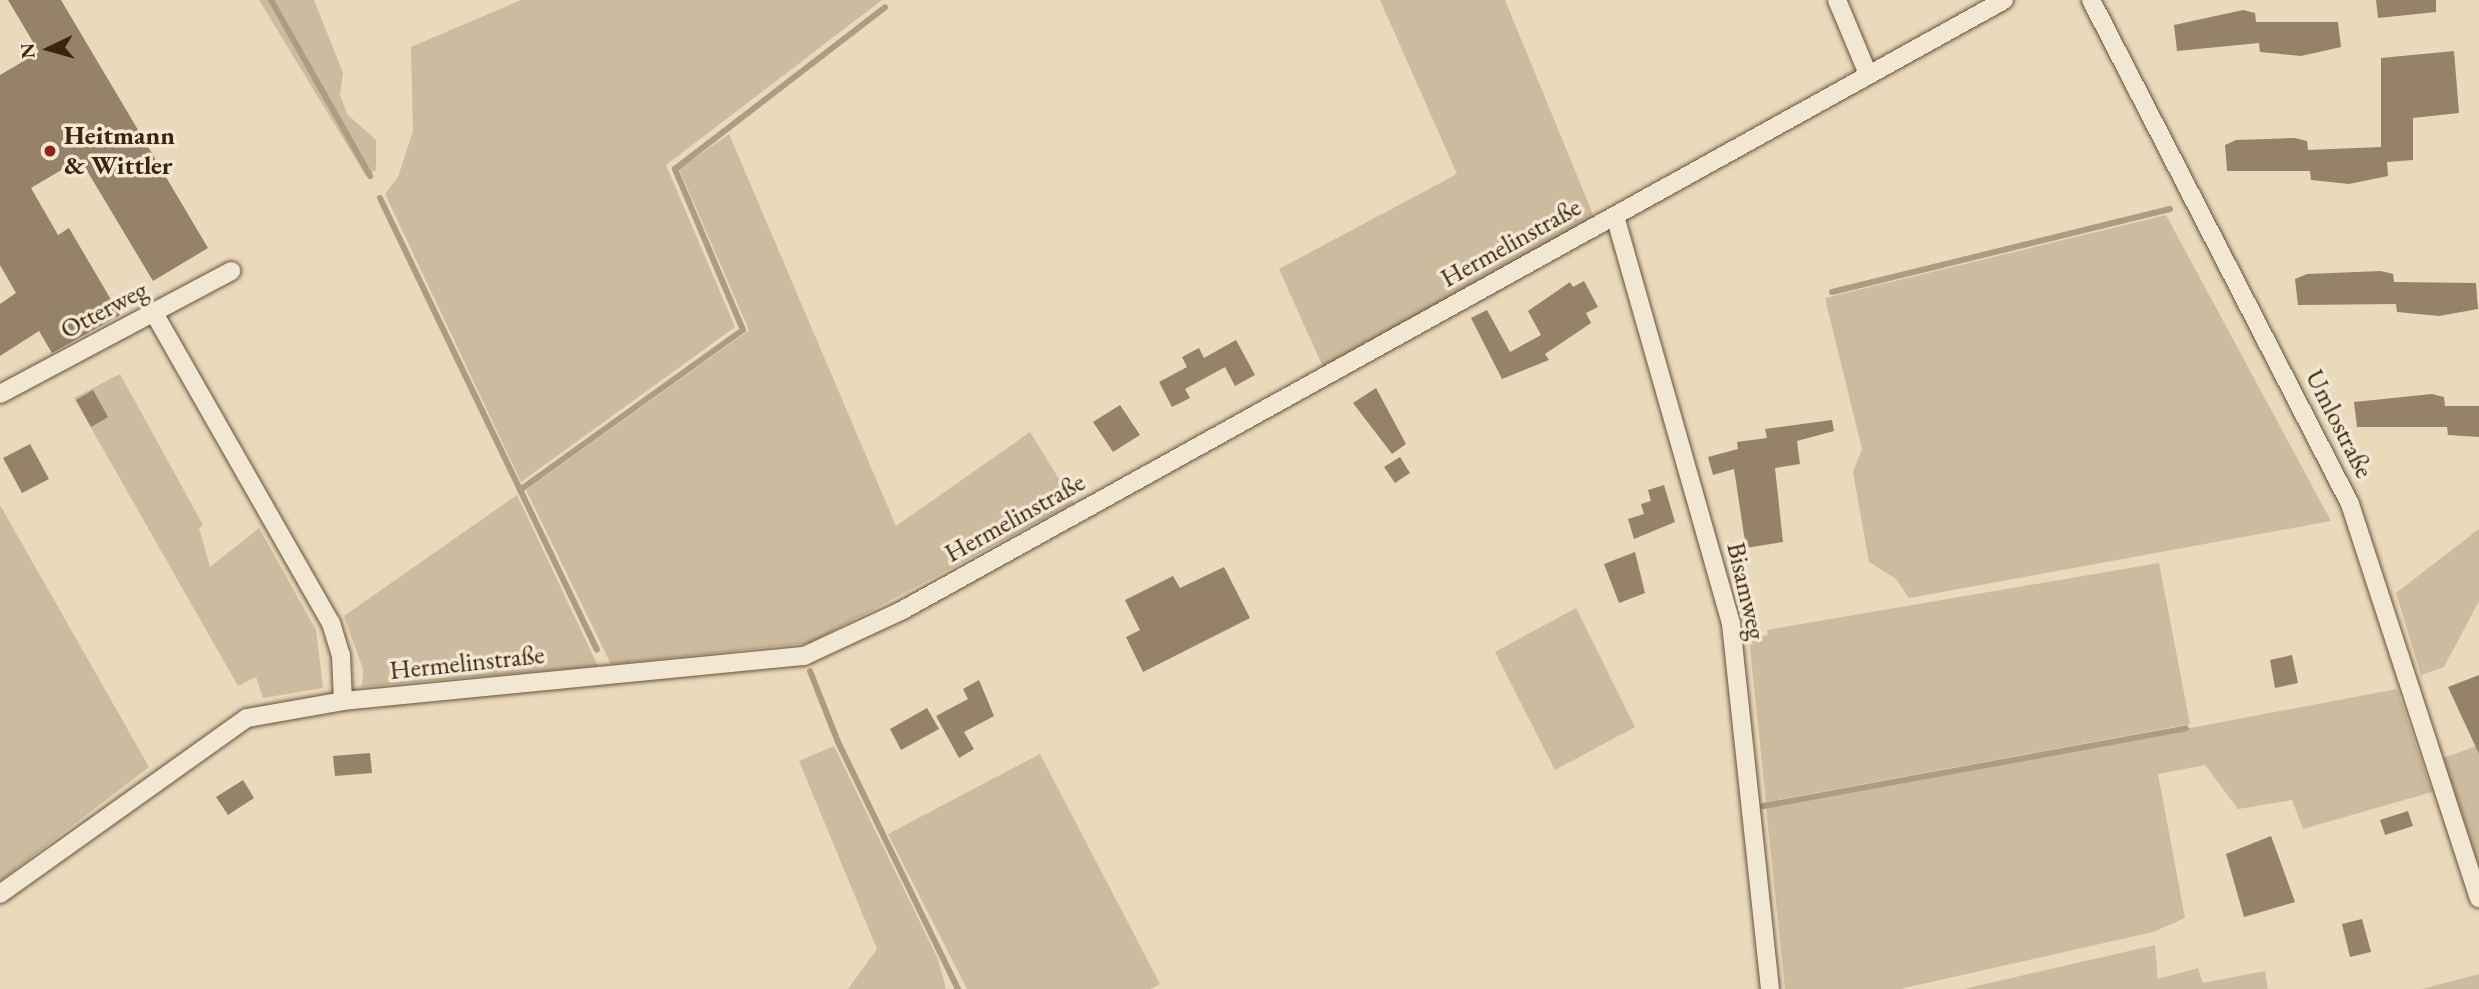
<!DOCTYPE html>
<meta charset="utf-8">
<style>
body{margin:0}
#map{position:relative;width:2479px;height:989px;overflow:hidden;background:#e9dabc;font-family:"EB Garamond",serif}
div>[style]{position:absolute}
.green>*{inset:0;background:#ccbb9e}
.stream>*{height:6px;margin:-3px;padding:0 3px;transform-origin:3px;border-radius:3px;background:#ae9c80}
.building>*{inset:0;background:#968268}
.roads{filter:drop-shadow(0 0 2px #675138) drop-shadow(0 0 2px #675138)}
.minor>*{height:18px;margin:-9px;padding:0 9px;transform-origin:9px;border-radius:9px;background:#f1e7d3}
.dots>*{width:19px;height:19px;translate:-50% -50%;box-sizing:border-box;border:4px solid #f1e7d3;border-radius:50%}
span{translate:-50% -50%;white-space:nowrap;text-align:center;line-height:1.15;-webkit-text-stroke:7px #f1e7d3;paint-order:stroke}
.poi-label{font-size:26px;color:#3c230c;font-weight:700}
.left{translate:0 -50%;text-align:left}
.street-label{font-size:26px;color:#3c230c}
.north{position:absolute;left:14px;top:14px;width:70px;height:70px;-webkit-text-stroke:5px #f1e7d3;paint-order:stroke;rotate:265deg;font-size:19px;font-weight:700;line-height:28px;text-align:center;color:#3c230c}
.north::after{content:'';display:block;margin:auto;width:24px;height:32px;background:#3c230c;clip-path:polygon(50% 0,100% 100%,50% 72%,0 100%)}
</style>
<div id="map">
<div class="green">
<i style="clip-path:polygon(259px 0,314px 0,343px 73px,340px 95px,347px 114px,376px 140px,376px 170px,366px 176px)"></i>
<i style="clip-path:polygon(521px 0,882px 0,666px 165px,735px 327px,521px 482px,385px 194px,398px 177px,413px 131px,411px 47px)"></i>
<i style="clip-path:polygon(1380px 0,1505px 0,1594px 217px,1323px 367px,1279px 269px,1457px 174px)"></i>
<i style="clip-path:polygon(729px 134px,896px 526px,1030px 432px,1074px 503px,810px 643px,611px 664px,526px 490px,749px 330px,679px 169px)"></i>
<i style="clip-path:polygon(2166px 215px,2331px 521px,1909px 598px,1896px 579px,1869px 562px,1853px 472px,1862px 449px,1825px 298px)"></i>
<i style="clip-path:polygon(120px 374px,203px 525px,199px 528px,210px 567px,259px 528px,316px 630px,323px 688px,263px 698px,256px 677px,238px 686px,74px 398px)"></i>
<i style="clip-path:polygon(517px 495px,598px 666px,362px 687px,363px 669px,344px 616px)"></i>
<i style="clip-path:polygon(0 505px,149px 767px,0 881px)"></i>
<i style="clip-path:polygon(2479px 529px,2479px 601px,2444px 667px,2421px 675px,2396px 593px)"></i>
<i style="clip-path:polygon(2159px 563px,2190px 724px,1766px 802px,1749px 639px,1768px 635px,1767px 630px)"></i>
<i style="clip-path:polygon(1576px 608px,1635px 727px,1555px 770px,1495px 652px)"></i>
<i style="clip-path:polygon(2397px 689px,2432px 792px,2303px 829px,2292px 800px,2238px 809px,2205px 765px,2158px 774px,2185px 918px,2153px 932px,1900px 989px,1785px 989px,1766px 808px)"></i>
<i style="clip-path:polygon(2479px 745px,2479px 864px,2443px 758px)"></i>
<i style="clip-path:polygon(834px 746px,938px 959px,946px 989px,848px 989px,877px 949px,799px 761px)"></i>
<i style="clip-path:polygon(1040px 754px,1160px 984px,1150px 989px,967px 989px,888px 834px)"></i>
<i style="clip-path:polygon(2155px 945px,2158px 979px,2198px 968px,2203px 983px,2265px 971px,2268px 989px,1964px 989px)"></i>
<i style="clip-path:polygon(2479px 974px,2479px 989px,2422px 989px)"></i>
</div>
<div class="stream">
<i style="left:271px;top:0;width:202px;rotate:60.6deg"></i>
<i style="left:380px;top:198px;width:501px;rotate:64.35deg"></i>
<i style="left:1832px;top:292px;width:348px;rotate:-13.8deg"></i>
<i style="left:520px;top:490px;width:274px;rotate:-35.7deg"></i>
<i style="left:743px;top:330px;width:175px;rotate:-112.9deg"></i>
<i style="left:675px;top:169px;width:265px;rotate:-37.6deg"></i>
<i style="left:810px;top:671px;width:76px;rotate:68.5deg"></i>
<i style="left:838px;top:742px;width:275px;rotate:64.1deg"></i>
<i style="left:1763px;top:806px;width:430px;rotate:-10.4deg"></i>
</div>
<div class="building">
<i style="clip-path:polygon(8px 0,61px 0,208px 248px,153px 281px,80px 159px,31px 188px,58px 235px,69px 228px,120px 315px,52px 353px,39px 331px,0 356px,0 304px,16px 293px,0 265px,0 75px,39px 52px)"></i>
<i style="clip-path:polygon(2376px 0,2436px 0,2436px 12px,2378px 18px)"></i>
<i style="clip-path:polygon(2243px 10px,2255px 13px,2256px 22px,2338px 22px,2341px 47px,2301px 56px,2260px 52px,2259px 43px,2177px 51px,2174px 25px)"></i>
<i style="clip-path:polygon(2454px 51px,2459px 113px,2413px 118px,2413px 160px,2387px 162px,2388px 176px,2349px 184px,2311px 180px,2310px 171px,2227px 171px,2225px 145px,2236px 140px,2295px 138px,2307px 141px,2308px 150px,2381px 147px,2381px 58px)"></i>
<i style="clip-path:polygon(2381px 271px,2393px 274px,2394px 282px,2476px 283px,2478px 309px,2439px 316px,2397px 312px,2396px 304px,2298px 305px,2295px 279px,2307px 274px)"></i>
<i style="clip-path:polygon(1584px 281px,1598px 307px,1586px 313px,1591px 323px,1545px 354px,1549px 360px,1502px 379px,1471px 318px,1487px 310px,1510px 352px,1541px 335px,1528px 311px,1570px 282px,1573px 287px)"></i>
<i style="clip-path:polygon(1236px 340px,1255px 375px,1235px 386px,1225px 367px,1185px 389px,1190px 398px,1172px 407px,1159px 382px,1187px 367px,1182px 357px,1199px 348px,1204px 358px)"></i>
<i style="clip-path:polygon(1376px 388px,1406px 444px,1392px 454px,1353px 403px)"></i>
<i style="clip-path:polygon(93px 390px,108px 417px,91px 427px,76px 400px)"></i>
<i style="clip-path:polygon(2432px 394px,2444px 397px,2445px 406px,2479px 406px,2479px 437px,2448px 435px,2447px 427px,2357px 427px,2354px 402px)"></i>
<i style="clip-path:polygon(1120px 405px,1140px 435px,1113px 452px,1093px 422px)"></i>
<i style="clip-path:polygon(1832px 420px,1834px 431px,1797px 441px,1800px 464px,1775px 468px,1783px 542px,1746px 548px,1734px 469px,1713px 475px,1708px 457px,1738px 449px,1737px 442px,1767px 438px,1765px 429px)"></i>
<i style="clip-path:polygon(30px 444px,49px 479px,22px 493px,3px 458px)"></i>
<i style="clip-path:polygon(1400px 457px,1410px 473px,1395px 483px,1384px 467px)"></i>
<i style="clip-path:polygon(1664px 485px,1675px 522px,1634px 539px,1628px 519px,1644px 514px,1641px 504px,1651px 501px,1648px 490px)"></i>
<i style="clip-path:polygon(1635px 552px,1645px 593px,1619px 603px,1604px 564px)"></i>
<i style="clip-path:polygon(1224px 567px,1250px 618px,1143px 672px,1126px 637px,1140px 630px,1125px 600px,1173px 576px,1180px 588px)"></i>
<i style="clip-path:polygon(2292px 655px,2298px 683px,2275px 688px,2270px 660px)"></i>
<i style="clip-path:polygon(2479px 675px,2479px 754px,2448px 687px)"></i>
<i style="clip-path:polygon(979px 680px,994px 716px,964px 732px,974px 749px,959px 758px,936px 716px,968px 699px,963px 689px)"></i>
<i style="clip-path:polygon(927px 708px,939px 729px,901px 750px,890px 729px)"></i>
<i style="clip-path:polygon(370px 753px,372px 773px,335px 776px,333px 756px)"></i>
<i style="clip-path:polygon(243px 780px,254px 798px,228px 815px,216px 797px)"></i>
<i style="clip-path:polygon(2408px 811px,2413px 826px,2385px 835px,2380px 820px)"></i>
<i style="clip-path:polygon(2271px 836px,2295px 902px,2244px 917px,2226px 854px)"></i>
<i style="clip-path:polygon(2362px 919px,2371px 952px,2350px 957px,2342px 924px)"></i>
</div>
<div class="roads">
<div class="minor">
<i style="left:1837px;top:0;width:80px;rotate:67.3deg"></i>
<i style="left:2091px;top:0;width:567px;rotate:62.8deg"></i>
<i style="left:2350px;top:504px;width:415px;rotate:71.9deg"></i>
<i style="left:1615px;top:216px;width:424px;rotate:74.1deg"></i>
<i style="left:1731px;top:624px;width:367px;rotate:83.9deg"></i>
<i style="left:154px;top:313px;width:357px;rotate:60.3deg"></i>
<i style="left:331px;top:623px;width:34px;rotate:73deg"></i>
<i style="left:341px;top:655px;width:46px;rotate:87.5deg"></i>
<i style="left:0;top:394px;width:262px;rotate:-28deg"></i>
<i style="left:0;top:894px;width:303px;rotate:-35.5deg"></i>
<i style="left:247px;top:718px;width:97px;rotate:-10deg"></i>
<i style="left:343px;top:701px;width:463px;rotate:-5.6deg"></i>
<i style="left:804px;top:656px;width:107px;rotate:-24.9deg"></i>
<i style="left:901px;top:611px;width:1261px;rotate:-28.98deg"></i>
</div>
</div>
<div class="dots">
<i style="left:50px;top:151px;background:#8f2418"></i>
</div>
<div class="poi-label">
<span class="left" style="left:64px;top:151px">Heitmann<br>&amp; Wittler</span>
</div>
<div class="street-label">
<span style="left:1511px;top:243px;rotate:-29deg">Hermelinstraße</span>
<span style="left:104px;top:310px;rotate:-28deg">Otterweg</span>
<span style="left:2339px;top:424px;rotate:63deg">Umlostraße</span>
<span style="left:1015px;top:518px;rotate:-29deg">Hermelinstraße</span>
<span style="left:1746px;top:591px;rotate:77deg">Bisamweg</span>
<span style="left:467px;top:663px;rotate:-6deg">Hermelinstraße</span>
</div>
<div class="north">N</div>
</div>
